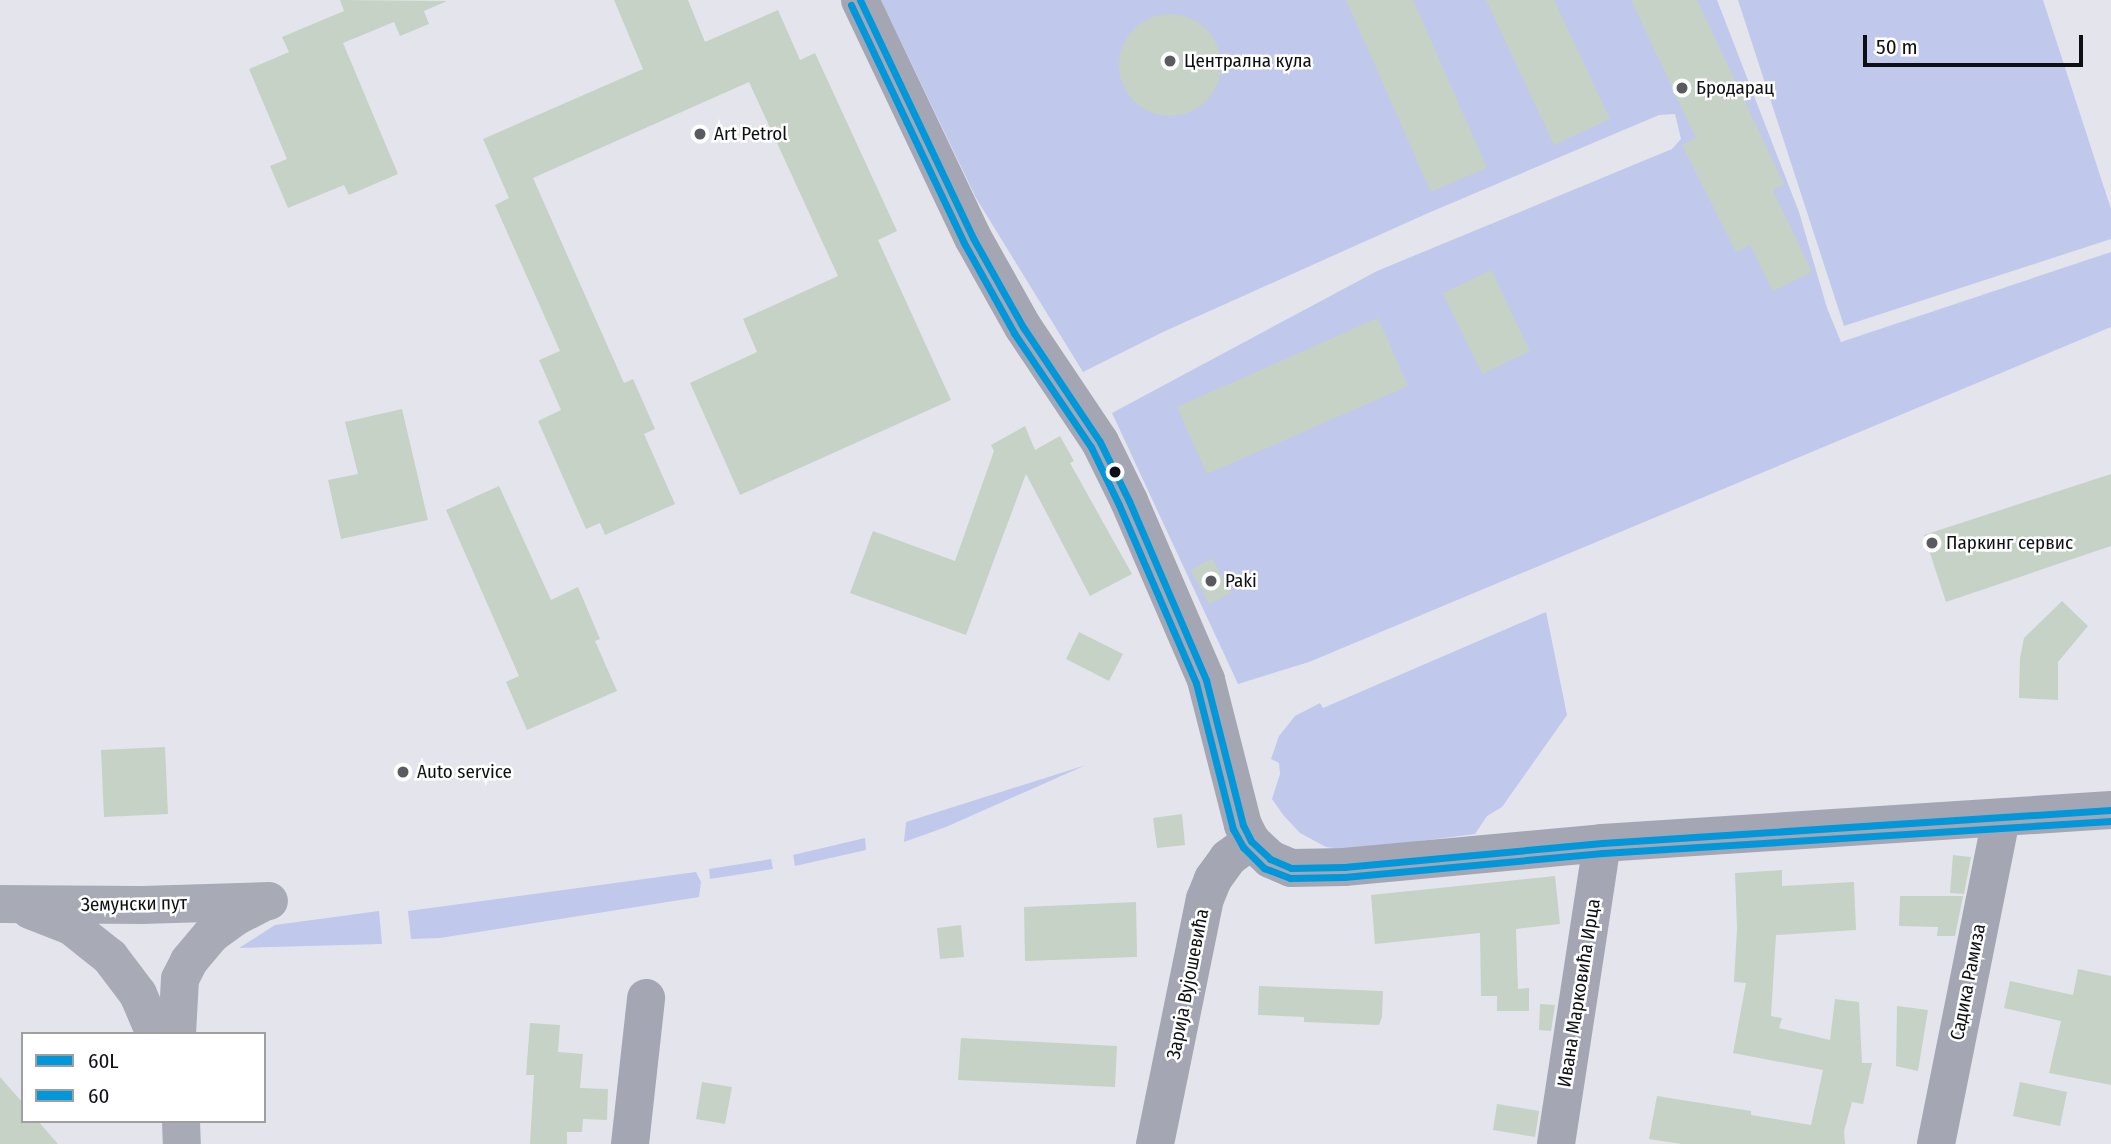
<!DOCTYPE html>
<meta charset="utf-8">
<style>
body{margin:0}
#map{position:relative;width:2111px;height:1144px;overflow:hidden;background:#e4e5ec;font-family:"Fira Sans Condensed",sans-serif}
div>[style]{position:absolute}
.green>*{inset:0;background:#c0c8ec}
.building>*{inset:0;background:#c6d2c5}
.round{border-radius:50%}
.minor>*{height:38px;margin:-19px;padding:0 19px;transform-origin:19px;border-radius:19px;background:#a4a7b3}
.major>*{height:38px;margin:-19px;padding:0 19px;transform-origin:19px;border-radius:19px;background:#a8aab6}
.bus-1>*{height:7px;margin:-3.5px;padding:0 3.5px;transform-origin:3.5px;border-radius:3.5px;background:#0098da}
.bus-2>*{height:7px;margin:-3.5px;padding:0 3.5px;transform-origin:3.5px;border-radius:3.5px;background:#0098da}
.dots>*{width:19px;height:19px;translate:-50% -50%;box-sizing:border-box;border:4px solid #fff;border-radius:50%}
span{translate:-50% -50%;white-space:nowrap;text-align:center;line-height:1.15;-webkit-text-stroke:5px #fff;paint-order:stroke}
.poi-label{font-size:19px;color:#0f1014}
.left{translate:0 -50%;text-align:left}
.street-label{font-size:19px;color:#0f1014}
.legend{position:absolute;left:21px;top:1032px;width:245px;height:91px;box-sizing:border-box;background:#fff;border:2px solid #9f9fa1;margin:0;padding:9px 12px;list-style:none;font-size:21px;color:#0f1014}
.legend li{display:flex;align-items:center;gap:14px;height:35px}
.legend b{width:35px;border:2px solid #9f9fa1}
.scale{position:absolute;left:1863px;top:35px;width:220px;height:32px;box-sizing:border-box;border:4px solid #0f1014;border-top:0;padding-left:9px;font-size:21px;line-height:24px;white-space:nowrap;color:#0f1014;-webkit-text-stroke:5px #fff;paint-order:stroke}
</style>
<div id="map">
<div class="green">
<i style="clip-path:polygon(881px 0,1717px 0,1799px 212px,1827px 308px,1841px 342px,2111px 252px,2111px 327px,1309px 662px,1238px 684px,1112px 413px,1377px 271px,1672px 149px,1681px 139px,1675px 114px,1659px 115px,1426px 214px,1163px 332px,1083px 372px,976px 198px)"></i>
<i style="clip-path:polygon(1738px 0,2043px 0,2111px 209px,2111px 239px,1844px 326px)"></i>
<i style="clip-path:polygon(1546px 612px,1567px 715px,1502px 807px,1487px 816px,1475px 834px,1350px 850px,1326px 847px,1300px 833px,1284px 816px,1272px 799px,1280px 774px,1279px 763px,1271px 759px,1279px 736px,1295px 716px,1320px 703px,1323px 708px)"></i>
<i style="clip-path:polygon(1086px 765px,946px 827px,904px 842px,906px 822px)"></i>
<i style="clip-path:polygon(865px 838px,866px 850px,795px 866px,793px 855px)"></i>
<i style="clip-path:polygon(771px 859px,773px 869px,710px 879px,709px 869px)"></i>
<i style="clip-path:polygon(696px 872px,701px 882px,699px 897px,440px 938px,411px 939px,408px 911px)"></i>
<i style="clip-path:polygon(379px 911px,382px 944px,239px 948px,275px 925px)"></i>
</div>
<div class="building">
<i style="clip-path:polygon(340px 0,447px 1px,424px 11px,429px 24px,400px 36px,394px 22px,343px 43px,398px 174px,349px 195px,344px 185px,288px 208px,270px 166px,287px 159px,249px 69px,289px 52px,282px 37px,344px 11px)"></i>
<i style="clip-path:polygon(614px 0,688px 0,705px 42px,778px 10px,800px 60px,815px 53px,897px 231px,878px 240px,951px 400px,740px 495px,690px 383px,757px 352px,743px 319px,838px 276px,749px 82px,533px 178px,624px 383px,633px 379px,655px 429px,644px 434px,675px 504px,605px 535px,600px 523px,586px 529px,538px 421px,561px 410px,539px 360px,560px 351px,495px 205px,509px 198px,483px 139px,643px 69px)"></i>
<i style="clip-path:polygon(1346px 0,1413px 0,1487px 168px,1431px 192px)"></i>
<i style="clip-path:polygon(1486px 0,1554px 0,1610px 119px,1554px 145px)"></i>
<i style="clip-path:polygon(1631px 0,1697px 0,1784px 184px,1773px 190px,1812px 272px,1773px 291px,1750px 245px,1736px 252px,1682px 145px,1696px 138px)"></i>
<i class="round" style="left:1119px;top:14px;width:102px;height:102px"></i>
<i style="clip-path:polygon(1491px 270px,1530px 351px,1482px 374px,1443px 293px)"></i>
<i style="clip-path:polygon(1378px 318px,1408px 386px,1207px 474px,1177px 407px)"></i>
<i style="clip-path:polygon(402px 409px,428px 520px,341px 539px,328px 480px,358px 474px,345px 422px)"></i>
<i style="clip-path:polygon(1025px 426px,1035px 450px,1060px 436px,1074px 461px,1070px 463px,1132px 574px,1090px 596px,1026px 474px,966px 635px,850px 593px,873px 531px,955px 561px,994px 451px,991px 445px)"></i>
<i style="clip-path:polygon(2111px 474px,2111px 546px,1946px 602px,1924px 535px)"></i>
<i style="clip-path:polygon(499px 486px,551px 600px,578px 587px,600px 639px,595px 641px,617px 691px,527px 730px,506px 682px,519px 676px,446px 510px)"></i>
<i style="clip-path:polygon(1212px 558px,1231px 593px,1209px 604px,1191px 570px)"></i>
<i style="clip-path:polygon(2062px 601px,2088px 626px,2058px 662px,2058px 700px,2019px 698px,2020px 658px,2024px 638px)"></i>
<i style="clip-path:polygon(1079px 632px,1123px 654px,1109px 681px,1066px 659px)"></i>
<i style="clip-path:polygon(165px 747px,168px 814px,104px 817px,101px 750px)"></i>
<i style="clip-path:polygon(1182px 814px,1185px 845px,1157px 848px,1153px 818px)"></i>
<i style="clip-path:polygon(1953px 855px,1971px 857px,1964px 894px,1950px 893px)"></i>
<i style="clip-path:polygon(1782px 870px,1782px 886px,1854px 882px,1856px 930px,1776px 935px,1771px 1016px,1782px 1018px,1779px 1028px,1830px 1040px,1835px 999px,1859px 1002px,1862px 1063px,1872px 1063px,1863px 1104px,1852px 1102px,1844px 1131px,1845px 1144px,1682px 1144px,1649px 1139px,1657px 1096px,1751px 1111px,1751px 1115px,1811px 1125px,1823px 1070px,1733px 1053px,1746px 983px,1734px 982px,1737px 929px,1735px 873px)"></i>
<i style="clip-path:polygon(1555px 876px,1560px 924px,1516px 929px,1518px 989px,1529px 988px,1529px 1011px,1497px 1011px,1497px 996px,1481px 996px,1480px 933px,1375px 944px,1371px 895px)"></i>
<i style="clip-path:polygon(1900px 896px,1963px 896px,1955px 936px,1937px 936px,1938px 927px,1899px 926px)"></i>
<i style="clip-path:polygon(1136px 902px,1137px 957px,1025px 961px,1024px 907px)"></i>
<i style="clip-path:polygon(961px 925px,964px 957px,940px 959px,937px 928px)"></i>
<i style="clip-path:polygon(2078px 969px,2111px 976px,2111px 1085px,2049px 1073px,2061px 1021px,2004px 1008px,2010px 981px,2073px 995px)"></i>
<i style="clip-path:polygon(1259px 986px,1383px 991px,1382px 1017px,1379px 1025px,1304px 1022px,1304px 1017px,1258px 1015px)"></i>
<i style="clip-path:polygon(1540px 1004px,1555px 1005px,1551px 1031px,1539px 1030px)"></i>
<i style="clip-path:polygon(1897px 1006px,1928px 1010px,1918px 1071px,1896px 1066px)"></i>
<i style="clip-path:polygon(530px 1023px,560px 1025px,558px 1052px,583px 1054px,580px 1088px,608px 1089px,607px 1120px,583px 1119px,582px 1132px,567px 1132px,567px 1144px,530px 1144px,534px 1075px,526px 1075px)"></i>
<i style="clip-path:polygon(961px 1038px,1117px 1046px,1115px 1087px,958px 1080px)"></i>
<i style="clip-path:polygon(0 1077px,23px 1103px,23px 1121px,38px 1121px,58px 1144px,0 1144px)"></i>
<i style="clip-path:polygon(702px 1082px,732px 1087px,725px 1124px,696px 1119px)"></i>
<i style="clip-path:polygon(2020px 1082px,2067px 1092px,2060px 1126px,2013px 1116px)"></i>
<i style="clip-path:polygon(1497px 1104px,1539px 1111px,1535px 1137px,1493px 1130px)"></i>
</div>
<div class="minor">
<i style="left:860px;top:0;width:263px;rotate:64.6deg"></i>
<i style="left:973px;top:238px;width:102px;rotate:60.7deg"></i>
<i style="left:1023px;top:327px;width:138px;rotate:56.2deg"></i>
<i style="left:1100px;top:442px;width:66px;rotate:63.8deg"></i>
<i style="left:1129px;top:501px;width:195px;rotate:66.7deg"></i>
<i style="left:1206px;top:680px;width:150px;rotate:75.7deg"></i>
<i style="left:1243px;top:825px;width:18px;rotate:63deg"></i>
<i style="left:1251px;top:841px;width:26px;rotate:43deg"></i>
<i style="left:1270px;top:859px;width:23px;rotate:23deg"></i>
<i style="left:1291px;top:868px;width:53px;rotate:-1.1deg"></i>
<i style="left:1344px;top:867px;width:259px;rotate:-5.3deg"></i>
<i style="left:1602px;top:843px;width:510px;rotate:-3.71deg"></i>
<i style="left:630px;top:1144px;width:147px;rotate:-83.7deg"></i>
<i style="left:1155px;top:1144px;width:250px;rotate:-78.5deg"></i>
<i style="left:1205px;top:899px;width:22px;rotate:-68deg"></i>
<i style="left:1213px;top:879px;width:26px;rotate:-54deg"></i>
<i style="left:1228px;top:858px;width:29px;rotate:-36deg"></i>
<i style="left:1556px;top:1144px;width:304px;rotate:-81.3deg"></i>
<i style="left:1936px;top:1144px;width:331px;rotate:-78.7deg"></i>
</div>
<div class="major">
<i style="left:0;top:904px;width:142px;rotate:0.4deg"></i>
<i style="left:142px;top:905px;width:127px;rotate:-1.8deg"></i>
<i style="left:30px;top:910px;width:44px;rotate:21.3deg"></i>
<i style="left:71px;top:926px;width:50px;rotate:38.5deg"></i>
<i style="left:110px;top:957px;width:46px;rotate:52.9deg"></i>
<i style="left:138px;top:994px;width:43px;rotate:67deg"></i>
<i style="left:177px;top:1034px;width:55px;rotate:-86.9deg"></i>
<i style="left:180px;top:979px;width:20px;rotate:-63deg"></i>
<i style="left:189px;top:961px;width:35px;rotate:-50deg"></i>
<i style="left:212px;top:934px;width:29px;rotate:-36deg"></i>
<i style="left:235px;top:917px;width:31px;rotate:-27deg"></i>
<i style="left:181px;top:1121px;width:23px;rotate:88deg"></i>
</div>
<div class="bus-1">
<i style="left:860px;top:0;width:263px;rotate:64.6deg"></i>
<i style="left:973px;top:238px;width:102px;rotate:60.7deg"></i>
<i style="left:1023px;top:327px;width:138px;rotate:56.2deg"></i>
<i style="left:1100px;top:442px;width:66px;rotate:63.8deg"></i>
<i style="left:1129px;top:501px;width:195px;rotate:66.7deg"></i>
<i style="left:1206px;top:680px;width:150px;rotate:75.7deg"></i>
<i style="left:1243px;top:825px;width:18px;rotate:63deg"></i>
<i style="left:1251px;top:841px;width:26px;rotate:43deg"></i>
<i style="left:1270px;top:859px;width:23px;rotate:23deg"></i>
<i style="left:1291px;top:868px;width:53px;rotate:-1.1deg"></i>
<i style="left:1344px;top:867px;width:259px;rotate:-5.3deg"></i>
<i style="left:1602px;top:843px;width:510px;rotate:-3.71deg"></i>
</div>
<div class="bus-2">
<i style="left:851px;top:5px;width:263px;rotate:64.6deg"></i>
<i style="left:964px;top:243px;width:103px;rotate:60.9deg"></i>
<i style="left:1014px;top:333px;width:138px;rotate:56deg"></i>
<i style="left:1091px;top:447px;width:64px;rotate:64.2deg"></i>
<i style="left:1119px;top:505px;width:194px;rotate:66.6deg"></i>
<i style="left:1196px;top:683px;width:151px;rotate:75.8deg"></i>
<i style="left:1233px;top:829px;width:21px;rotate:61deg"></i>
<i style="left:1243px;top:847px;width:30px;rotate:45deg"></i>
<i style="left:1264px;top:868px;width:28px;rotate:21deg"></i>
<i style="left:1290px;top:878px;width:54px;rotate:-1.1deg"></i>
<i style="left:1344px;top:877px;width:260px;rotate:-5.3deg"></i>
<i style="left:1603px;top:853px;width:509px;rotate:-3.6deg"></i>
</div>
<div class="dots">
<i style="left:1170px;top:61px;background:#5a5b60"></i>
<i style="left:1682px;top:88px;background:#5a5b60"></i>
<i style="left:700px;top:134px;background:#5a5b60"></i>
<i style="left:1115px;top:472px;background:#0f1014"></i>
<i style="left:1932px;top:543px;background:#5a5b60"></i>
<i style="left:1211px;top:581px;background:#5a5b60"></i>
<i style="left:403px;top:772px;background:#5a5b60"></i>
</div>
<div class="poi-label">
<span class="left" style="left:1184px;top:61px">Централна кула</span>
<span class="left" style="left:1696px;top:88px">Бродарац</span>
<span class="left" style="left:714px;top:134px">Art Petrol</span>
<span class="left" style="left:1946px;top:543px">Паркинг сервис</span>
<span class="left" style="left:1225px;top:581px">Paki</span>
<span class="left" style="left:417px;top:772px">Auto service</span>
</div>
<div class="street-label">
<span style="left:134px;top:904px;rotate:-1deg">Земунски пут</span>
<span style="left:1968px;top:982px;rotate:-79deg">Садика Рамиза</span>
<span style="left:1188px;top:984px;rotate:-79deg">Зарија Вујошевића</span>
<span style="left:1579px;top:993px;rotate:-81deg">Ивана Марковића Ирца</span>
</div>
<ul class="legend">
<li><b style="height:9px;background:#0098da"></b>60L</li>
<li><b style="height:9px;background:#0098da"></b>60</li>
</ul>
<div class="scale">50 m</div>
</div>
